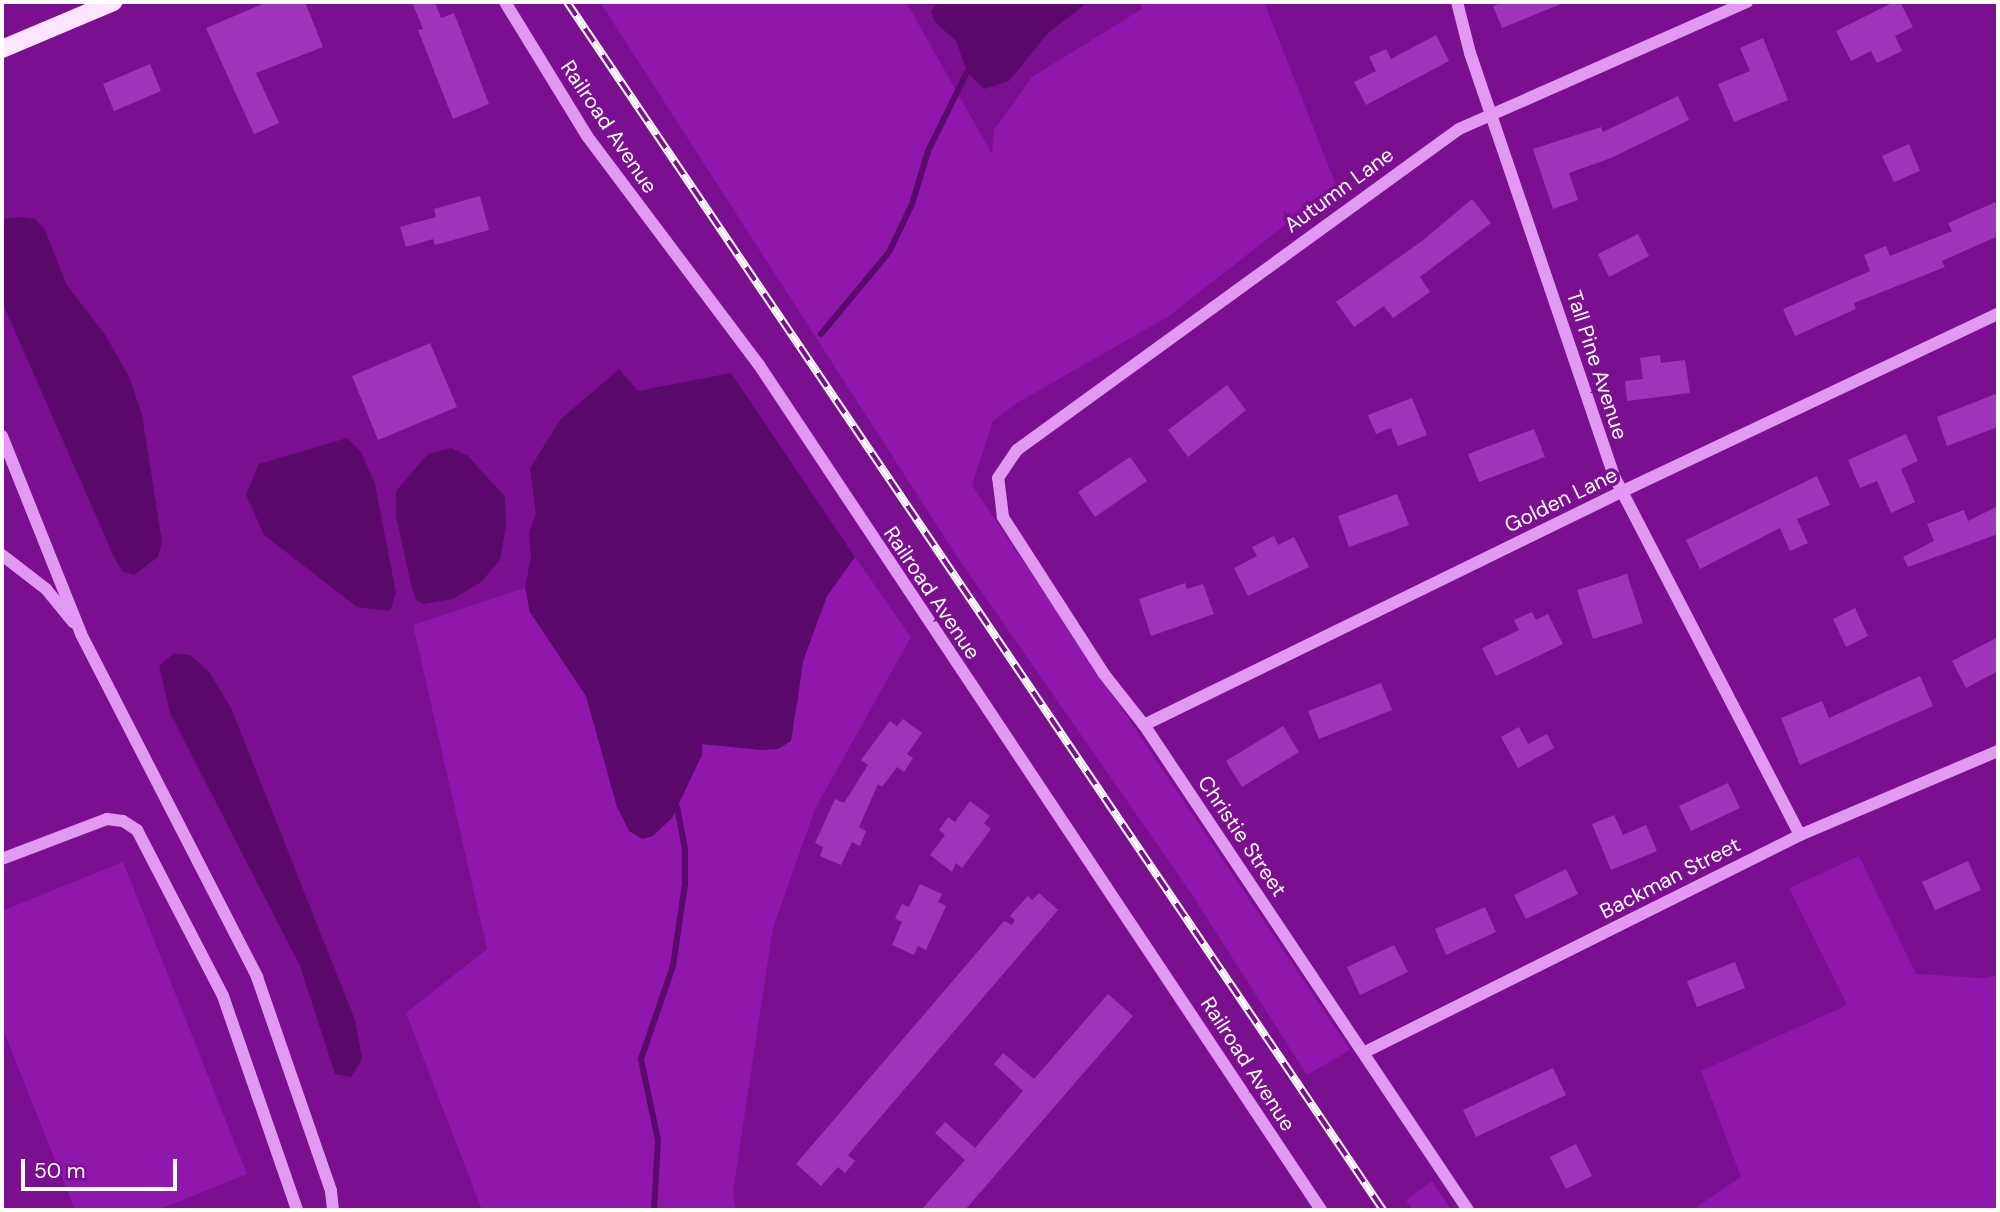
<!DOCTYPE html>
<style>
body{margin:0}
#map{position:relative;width:2000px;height:1212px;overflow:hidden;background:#7a1090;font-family:"DM Sans",sans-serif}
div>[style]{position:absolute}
.green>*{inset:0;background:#8f17ab}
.water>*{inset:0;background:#5b096c}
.stream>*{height:6px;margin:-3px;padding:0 3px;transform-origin:3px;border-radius:3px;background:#5b096c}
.building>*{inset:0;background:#a034b8}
.minor>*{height:12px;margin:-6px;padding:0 6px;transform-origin:6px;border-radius:6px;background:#e299f3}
.major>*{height:18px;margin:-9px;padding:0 9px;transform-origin:9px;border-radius:9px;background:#fce6ff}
.rail>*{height:8px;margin-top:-4px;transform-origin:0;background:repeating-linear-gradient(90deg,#7a1090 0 16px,#fff 0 32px);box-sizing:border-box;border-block:2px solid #fff}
span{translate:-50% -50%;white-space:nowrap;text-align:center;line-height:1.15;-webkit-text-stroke:7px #7a1090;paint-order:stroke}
.street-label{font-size:21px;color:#fff}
.frame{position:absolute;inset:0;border:4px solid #fff;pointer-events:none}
.scale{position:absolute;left:21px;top:1159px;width:156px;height:32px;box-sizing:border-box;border:4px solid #fff;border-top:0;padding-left:9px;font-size:21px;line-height:24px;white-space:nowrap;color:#fff;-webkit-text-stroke:5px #7a1090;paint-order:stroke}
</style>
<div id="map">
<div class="green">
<i style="clip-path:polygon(600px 2px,906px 2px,992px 154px,994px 130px,1032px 77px,1142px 9px,1140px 2px,1264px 2px,1336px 185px,1169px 316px,1017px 403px,993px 421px,972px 485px,1350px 1050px,1307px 1075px,1191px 893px,956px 555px)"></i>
<i style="clip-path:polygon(855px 557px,911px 637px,815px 809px,773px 928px,733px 1191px,736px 1210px,482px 1210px,406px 1013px,487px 949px,413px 625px,525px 588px,530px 612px,586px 696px,617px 807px,672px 818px,701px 755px,702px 744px,778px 749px,797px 708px,803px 661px,827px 596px)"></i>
<i style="clip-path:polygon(1859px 856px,1916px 974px,1983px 978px,1998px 975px,1998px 1210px,1692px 1210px,1741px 1177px,1701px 1071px,1847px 1005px,1789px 888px)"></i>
<i style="clip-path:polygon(123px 862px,247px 1174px,158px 1210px,75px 1210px,2px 1027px,2px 911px)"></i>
<i style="clip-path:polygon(1432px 1181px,1451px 1210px,1413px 1210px,1406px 1200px)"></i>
</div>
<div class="water">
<i style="clip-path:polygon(937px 2px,1088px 2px,1048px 33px,1009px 81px,984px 89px,967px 72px,956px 41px,935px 22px,931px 12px)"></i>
<i style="clip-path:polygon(21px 217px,35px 219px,44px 228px,67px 285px,106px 336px,130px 379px,142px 415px,162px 542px,158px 557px,134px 575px,122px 571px,114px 557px,3px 304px,2px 219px)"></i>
<i style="clip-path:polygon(619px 369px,638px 391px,731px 373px,855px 557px,827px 596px,803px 661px,791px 741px,778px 749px,761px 750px,702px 744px,702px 755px,672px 818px,653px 836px,642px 839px,629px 831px,617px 807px,586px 696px,530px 612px,525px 588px,531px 556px,529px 532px,536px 514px,530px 468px,561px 419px)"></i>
<i style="clip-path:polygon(347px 438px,361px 452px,375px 484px,396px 593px,390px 611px,357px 607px,264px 535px,246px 495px,259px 464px)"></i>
<i style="clip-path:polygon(451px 448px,468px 456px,505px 497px,506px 526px,500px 560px,481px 582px,453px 599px,423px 604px,416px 600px,411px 584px,396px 516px,396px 491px,428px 454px)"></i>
<i style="clip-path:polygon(174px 653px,190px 655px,209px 672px,231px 708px,355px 1020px,362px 1059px,351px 1077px,335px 1074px,300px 966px,170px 713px,159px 666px)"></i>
</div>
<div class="stream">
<i style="left:821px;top:334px;width:107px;rotate:-50.3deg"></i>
<i style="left:889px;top:252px;width:53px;rotate:-64.4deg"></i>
<i style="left:912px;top:204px;width:55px;rotate:-73.2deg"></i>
<i style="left:928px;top:151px;width:88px;rotate:-63.7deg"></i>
<i style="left:654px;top:1210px;width:70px;rotate:-86.7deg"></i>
<i style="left:658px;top:1140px;width:83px;rotate:-101.9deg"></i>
<i style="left:641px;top:1059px;width:98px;rotate:-71deg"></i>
<i style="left:673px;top:966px;width:83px;rotate:-81.7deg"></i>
<i style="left:685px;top:884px;width:35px;rotate:-90deg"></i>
<i style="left:685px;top:849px;width:43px;rotate:-100.8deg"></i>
</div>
<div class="building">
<i style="clip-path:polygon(267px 2px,305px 2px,323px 47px,256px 73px,279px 123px,254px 134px,206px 28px)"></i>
<i style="clip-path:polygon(412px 2px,435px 2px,441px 18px,454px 13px,489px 104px,453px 119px,418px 30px,423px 29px)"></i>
<i style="clip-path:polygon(1505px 2px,1566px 2px,1502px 28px,1493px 6px)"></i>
<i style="clip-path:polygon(1894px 2px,1900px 2px,1913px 27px,1895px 36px,1902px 51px,1877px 63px,1871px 51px,1851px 61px,1836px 31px)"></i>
<i style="clip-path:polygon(1436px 35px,1449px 61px,1366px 105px,1354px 82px,1376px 71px,1369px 57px,1386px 49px,1391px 59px)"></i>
<i style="clip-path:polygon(1763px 38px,1788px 100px,1734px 122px,1718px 84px,1750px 71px,1740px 48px)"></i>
<i style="clip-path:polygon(150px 64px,161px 91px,114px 111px,103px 84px)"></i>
<i style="clip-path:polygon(1678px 96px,1689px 120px,1611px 158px,1569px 173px,1578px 200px,1553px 209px,1533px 149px,1601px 127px,1603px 132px)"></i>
<i style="clip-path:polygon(1909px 144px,1920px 171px,1894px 182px,1882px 156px)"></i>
<i style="clip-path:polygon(480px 196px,489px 230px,435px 245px,433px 239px,406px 247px,400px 227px,436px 217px,434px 209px)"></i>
<i style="clip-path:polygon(1472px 199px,1491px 223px,1420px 277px,1430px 292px,1393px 318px,1384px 306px,1354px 327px,1336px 302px,1422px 241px)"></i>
<i style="clip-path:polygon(1998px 201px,1998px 236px,1942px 261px,1945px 267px,1854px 303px,1856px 309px,1795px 336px,1783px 309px,1870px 271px,1864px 255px,1886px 246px,1890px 256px,1952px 231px,1948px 223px)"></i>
<i style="clip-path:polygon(1638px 234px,1649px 256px,1609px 277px,1598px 254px)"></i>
<i style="clip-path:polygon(430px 343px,457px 407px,378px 440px,352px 376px)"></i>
<i style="clip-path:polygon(1660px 355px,1661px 363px,1685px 360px,1690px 393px,1627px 401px,1625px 381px,1643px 379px,1640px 358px)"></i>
<i style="clip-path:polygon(1227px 385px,1246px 410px,1188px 457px,1168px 430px)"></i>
<i style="clip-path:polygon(1998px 393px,1998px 427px,1947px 446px,1937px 417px)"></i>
<i style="clip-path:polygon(1412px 398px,1427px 435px,1398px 446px,1391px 428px,1376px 434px,1368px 415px)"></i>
<i style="clip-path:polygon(1534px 429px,1545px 457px,1479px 482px,1468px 454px)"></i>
<i style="clip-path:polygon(1906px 434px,1918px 461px,1901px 469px,1915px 502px,1891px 513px,1877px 481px,1860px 488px,1848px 460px)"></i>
<i style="clip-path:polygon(1130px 457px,1147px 481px,1095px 517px,1078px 492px)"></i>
<i style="clip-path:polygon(1817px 476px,1830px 505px,1797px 519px,1808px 543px,1790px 551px,1780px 528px,1700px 569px,1686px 540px)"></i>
<i style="clip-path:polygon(1397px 494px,1409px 525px,1349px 547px,1338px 516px)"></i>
<i style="clip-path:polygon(1998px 506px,1998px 534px,1908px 567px,1903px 557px,1934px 541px,1927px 524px,1964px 510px,1968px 521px)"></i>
<i style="clip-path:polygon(1274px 536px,1278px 545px,1294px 537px,1309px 567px,1248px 596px,1234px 568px,1257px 556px,1252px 547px)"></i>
<i style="clip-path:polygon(1627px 574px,1643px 623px,1593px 639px,1577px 590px)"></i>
<i style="clip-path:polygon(1185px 583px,1187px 589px,1203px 584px,1214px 614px,1151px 636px,1139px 599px)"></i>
<i style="clip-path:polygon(1855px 608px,1868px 636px,1846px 647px,1833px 619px)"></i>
<i style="clip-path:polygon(1532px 612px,1536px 620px,1548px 614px,1563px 644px,1496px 676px,1482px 648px,1519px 630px,1514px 620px)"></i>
<i style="clip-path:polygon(1998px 637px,1998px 671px,1966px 688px,1952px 661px)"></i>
<i style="clip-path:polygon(1920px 676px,1933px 706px,1800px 765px,1781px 718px,1822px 701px,1829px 718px)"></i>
<i style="clip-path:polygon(1381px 683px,1392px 710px,1319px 739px,1308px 711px)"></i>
<i style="clip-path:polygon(903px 719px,922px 733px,907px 754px,913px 758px,904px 772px,897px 767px,882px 787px,878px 784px,859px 827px,866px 831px,860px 846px,852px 842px,841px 865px,820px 856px,823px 847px,815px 843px,835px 799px,844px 803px,868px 765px,861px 760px,890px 721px,897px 726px)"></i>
<i style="clip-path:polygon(1283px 726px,1299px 752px,1242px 787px,1226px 761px)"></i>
<i style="clip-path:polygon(1519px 727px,1528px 744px,1547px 734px,1554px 748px,1518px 768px,1501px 737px)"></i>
<i style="clip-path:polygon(1728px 783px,1740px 808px,1691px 831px,1679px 806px)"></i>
<i style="clip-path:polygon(970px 801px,990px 816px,984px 823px,991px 829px,962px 868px,956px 863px,952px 872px,930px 855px,945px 835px,939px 830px,948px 817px,955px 822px)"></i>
<i style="clip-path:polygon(1614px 815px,1623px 835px,1646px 825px,1657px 851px,1611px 870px,1592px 824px)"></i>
<i style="clip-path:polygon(1968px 861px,1981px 890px,1935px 910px,1922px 882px)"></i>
<i style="clip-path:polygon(1566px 869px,1578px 894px,1526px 919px,1514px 895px)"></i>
<i style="clip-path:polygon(920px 884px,942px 894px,938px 902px,946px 906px,926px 950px,918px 946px,914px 955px,892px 945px,902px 922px,895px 918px,902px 904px,909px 907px)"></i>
<i style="clip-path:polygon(1039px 893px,1058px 910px,848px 1155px,855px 1161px,845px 1173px,838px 1167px,821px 1186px,796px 1164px,1004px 921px,1012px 925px,1015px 920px,1010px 916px,1028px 896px,1032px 900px)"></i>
<i style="clip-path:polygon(1485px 907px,1496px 932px,1446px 955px,1435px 929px)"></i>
<i style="clip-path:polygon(1394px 945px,1408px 972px,1360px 995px,1347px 967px)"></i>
<i style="clip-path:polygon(1735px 962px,1745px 988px,1697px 1007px,1687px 981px)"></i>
<i style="clip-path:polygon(1108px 994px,1133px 1016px,965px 1210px,921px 1210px,965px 1160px,935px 1133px,945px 1122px,975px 1148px,1023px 1091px,994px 1064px,1003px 1053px,1034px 1079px)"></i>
<i style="clip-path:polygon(1553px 1068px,1566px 1095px,1476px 1137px,1463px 1110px)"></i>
<i style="clip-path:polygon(1576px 1144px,1592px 1176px,1566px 1189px,1550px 1157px)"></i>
</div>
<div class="minor">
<i style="left:505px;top:2px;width:157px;rotate:58.5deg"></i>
<i style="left:587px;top:136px;width:286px;rotate:53.1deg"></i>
<i style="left:759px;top:365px;width:1015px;rotate:56.37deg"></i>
<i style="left:1457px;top:2px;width:53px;rotate:75.7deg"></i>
<i style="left:1470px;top:53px;width:449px;rotate:71.2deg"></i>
<i style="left:1615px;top:478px;width:402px;rotate:62.6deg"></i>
<i style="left:2px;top:436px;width:213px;rotate:68.2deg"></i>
<i style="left:81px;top:634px;width:386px;rotate:62.8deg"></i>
<i style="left:257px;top:977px;width:226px;rotate:70.9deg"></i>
<i style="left:331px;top:1191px;width:19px;rotate:84deg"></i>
<i style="left:2px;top:555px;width:56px;rotate:37.7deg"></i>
<i style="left:46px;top:589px;width:43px;rotate:50.7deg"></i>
<i style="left:1144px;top:725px;width:531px;rotate:-26.03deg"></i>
<i style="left:1621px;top:492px;width:417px;rotate:-25.3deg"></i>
<i style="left:2px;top:859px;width:112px;rotate:-20.9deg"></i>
<i style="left:107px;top:819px;width:16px;rotate:7deg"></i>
<i style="left:123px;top:821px;width:17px;rotate:33deg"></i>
<i style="left:137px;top:830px;width:187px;rotate:62.6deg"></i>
<i style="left:223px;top:996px;width:226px;rotate:70.9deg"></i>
<i style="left:1365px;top:1052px;width:486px;rotate:-26.5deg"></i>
<i style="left:1800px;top:835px;width:215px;rotate:-23deg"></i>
<i style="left:1468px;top:1210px;width:583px;rotate:-123.74deg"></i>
<i style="left:1144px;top:725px;width:65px;rotate:-128.1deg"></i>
<i style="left:1104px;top:674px;width:187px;rotate:-122.8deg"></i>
<i style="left:1003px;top:517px;width:39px;rotate:-97deg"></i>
<i style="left:998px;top:478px;width:34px;rotate:-56deg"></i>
<i style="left:1017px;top:450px;width:546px;rotate:-35.99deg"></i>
<i style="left:1459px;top:129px;width:315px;rotate:-23.8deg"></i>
</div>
<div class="major">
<i style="left:2px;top:49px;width:121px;rotate:-22.9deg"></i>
</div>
<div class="rail">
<i style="left:567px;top:2px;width:1458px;rotate:55.96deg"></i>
</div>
<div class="street-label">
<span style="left:609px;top:127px;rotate:56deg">Railroad Avenue</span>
<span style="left:1339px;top:190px;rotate:-36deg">Autumn Lane</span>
<span style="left:1597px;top:365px;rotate:72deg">Tall Pine Avenue</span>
<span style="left:1561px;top:500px;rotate:-26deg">Golden Lane</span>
<span style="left:932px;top:593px;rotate:56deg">Railroad Avenue</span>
<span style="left:1242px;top:836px;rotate:56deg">Christie Street</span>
<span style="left:1670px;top:878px;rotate:-27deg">Backman Street</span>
<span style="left:1248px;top:1064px;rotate:57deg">Railroad Avenue</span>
</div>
<div class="frame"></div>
<div class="scale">50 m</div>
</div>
